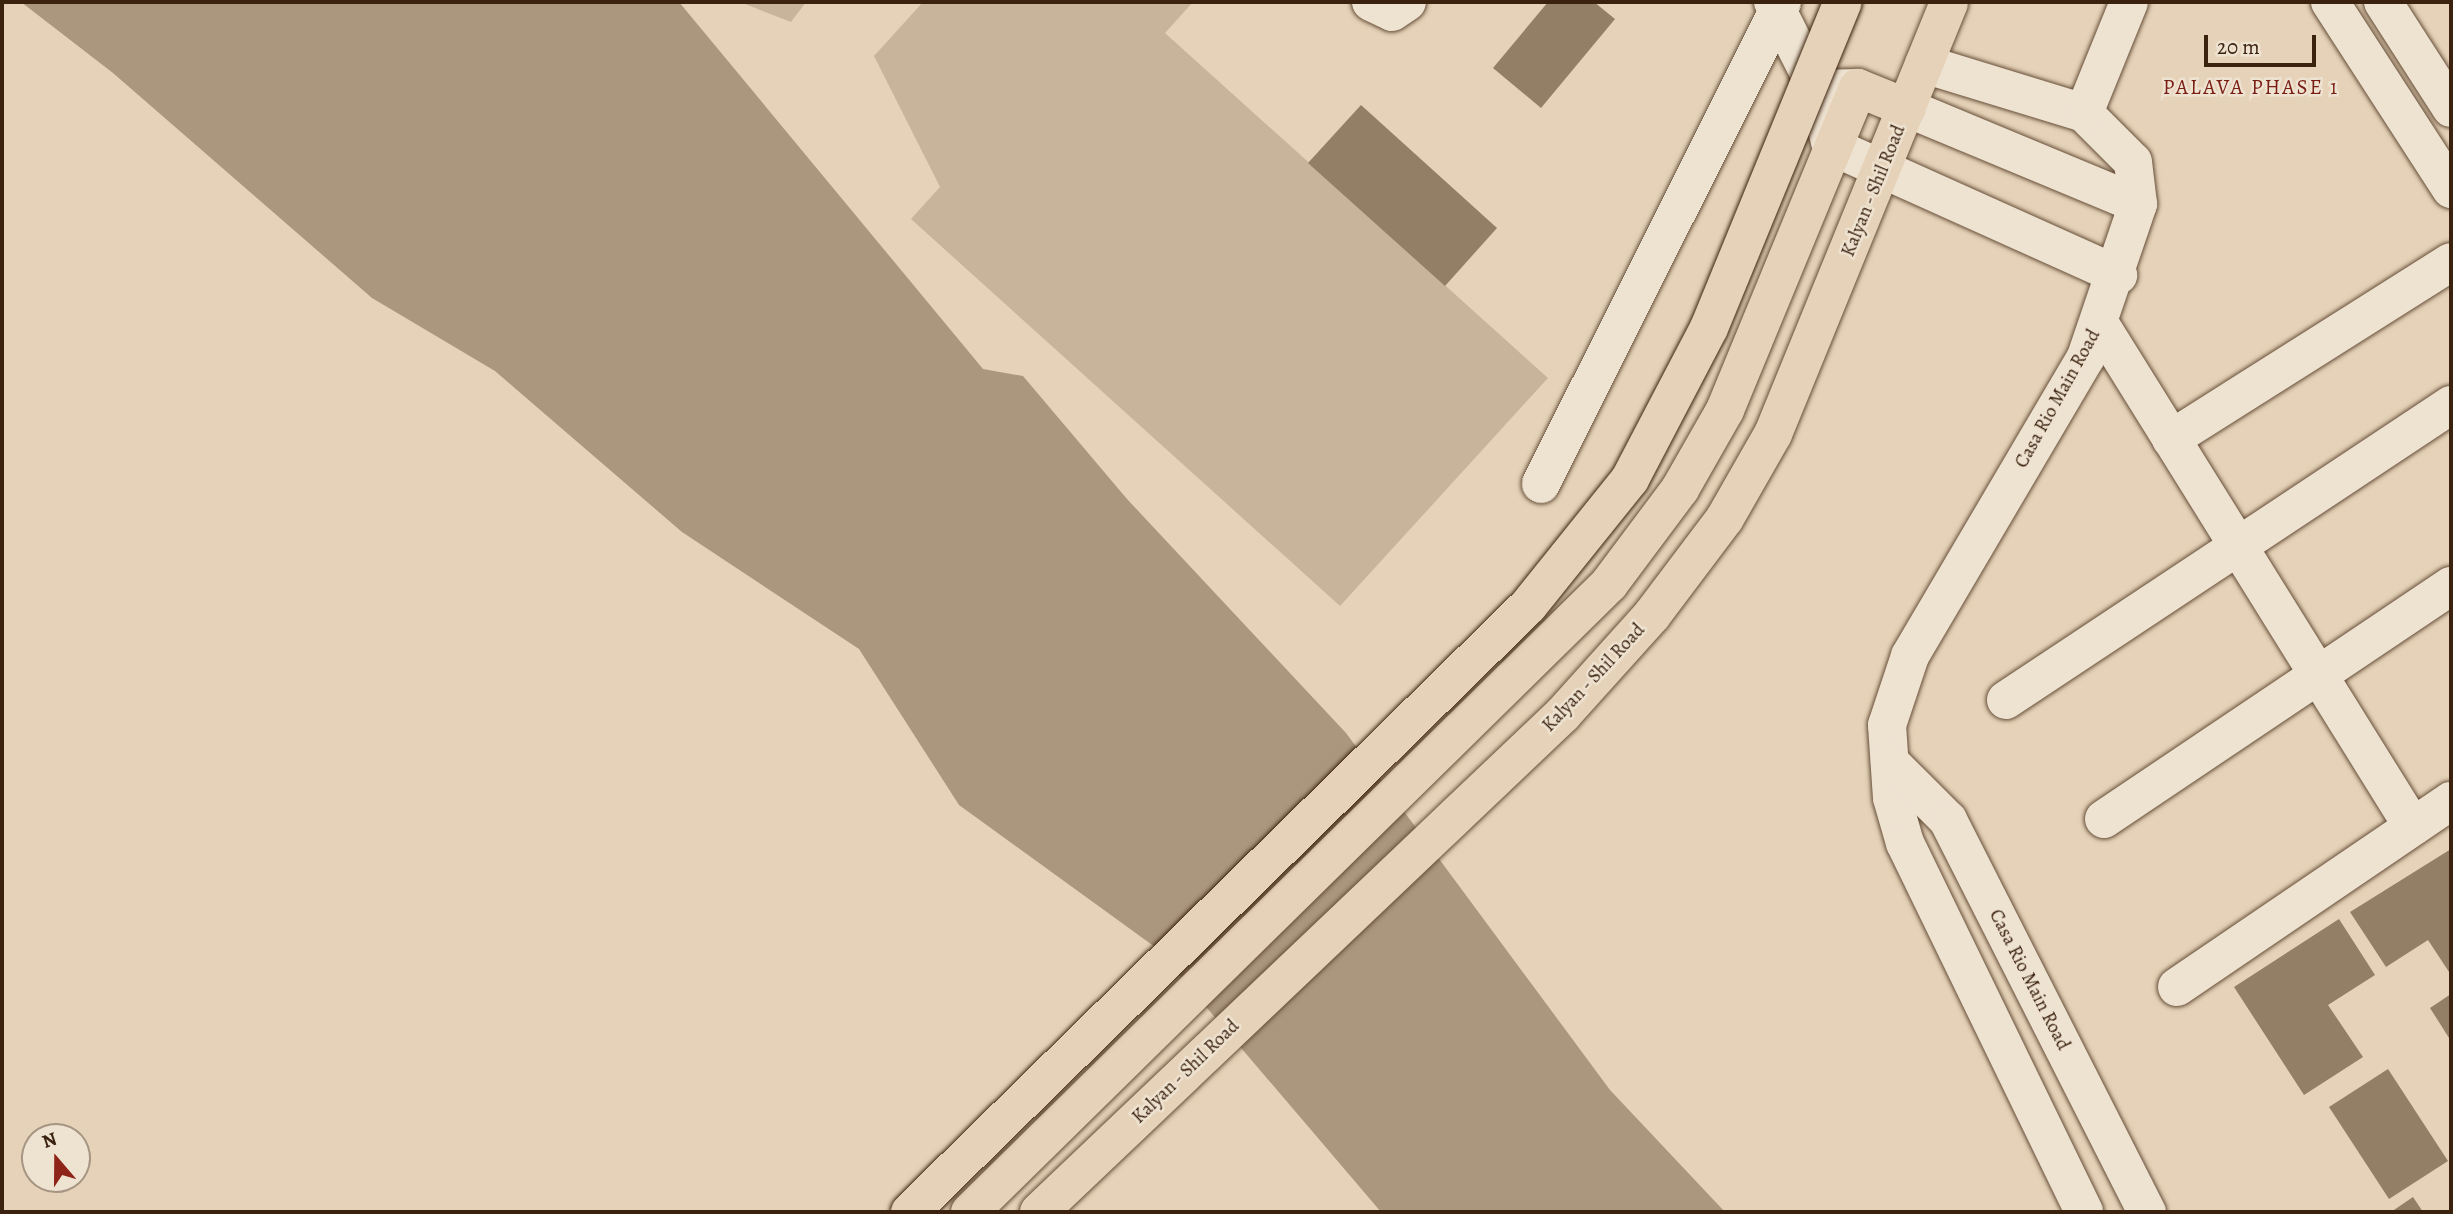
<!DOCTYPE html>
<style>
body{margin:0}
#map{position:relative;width:2453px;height:1214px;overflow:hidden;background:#e5d2b8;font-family:Alegreya,serif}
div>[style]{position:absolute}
.green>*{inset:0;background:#c8b49b}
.water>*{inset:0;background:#ab967e}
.building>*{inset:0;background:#937e66}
.roads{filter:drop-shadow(0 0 2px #664e38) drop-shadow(0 0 2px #664e38)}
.minor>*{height:38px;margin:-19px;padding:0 19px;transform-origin:19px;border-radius:19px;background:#eee2d1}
.major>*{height:38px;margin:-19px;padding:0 19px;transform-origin:19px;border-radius:19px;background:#e5d2b8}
.bridges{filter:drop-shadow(0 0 2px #3b220e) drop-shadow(0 0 2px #3b220e)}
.major-bridge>*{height:38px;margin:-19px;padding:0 19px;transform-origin:19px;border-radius:19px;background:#e5d2b8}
span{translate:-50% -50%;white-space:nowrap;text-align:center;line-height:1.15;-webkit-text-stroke:5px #eee2d1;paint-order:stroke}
.street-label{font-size:19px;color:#3b220e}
.neighbourhood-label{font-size:21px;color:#7a1f14;letter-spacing:2px}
.frame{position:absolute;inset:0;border:4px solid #3b220e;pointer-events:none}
.north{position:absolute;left:21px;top:1123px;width:70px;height:70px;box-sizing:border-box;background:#eee2d1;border:2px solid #a69583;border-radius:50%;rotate:340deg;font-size:19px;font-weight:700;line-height:28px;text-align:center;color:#3b220e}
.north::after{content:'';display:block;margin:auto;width:24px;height:32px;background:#8f2418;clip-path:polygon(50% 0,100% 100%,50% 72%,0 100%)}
.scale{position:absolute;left:2204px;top:35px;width:112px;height:32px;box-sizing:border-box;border:4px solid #3b220e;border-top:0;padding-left:9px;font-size:21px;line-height:24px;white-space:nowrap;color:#3b220e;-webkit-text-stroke:5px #eee2d1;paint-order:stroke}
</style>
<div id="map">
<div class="green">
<i style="clip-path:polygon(740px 2px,806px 2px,791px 22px)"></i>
<i style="clip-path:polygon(923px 2px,1193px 2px,1165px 33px,1548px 378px,1340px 606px,911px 219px,940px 187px,874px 56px)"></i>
</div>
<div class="water">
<i style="clip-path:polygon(21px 2px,679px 2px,983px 369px,1023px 376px,1127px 499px,1346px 733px,1610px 1090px,1725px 1212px,1381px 1212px,1155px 947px,959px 805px,859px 649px,682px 532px,495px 371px,372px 298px,113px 73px)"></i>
</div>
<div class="building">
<i style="clip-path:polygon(1548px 2px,1594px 2px,1615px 19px,1541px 108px,1493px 68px)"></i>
<i style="clip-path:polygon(1361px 105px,1497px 228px,1445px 286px,1308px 163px)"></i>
<i style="clip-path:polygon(2451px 849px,2451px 975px,2428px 940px,2386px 967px,2350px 912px)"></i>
<i style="clip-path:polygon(2339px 919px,2375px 975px,2328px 1005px,2363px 1057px,2304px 1095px,2234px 987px)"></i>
<i style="clip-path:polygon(2451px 994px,2451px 1041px,2430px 1008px)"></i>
<i style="clip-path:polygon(2388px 1069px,2448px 1161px,2389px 1199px,2329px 1107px)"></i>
<i style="clip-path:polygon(2413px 1197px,2423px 1212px,2391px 1212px)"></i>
</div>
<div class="roads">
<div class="minor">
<i style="left:1371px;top:2px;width:23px;rotate:25deg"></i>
<i style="left:1392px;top:12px;width:18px;rotate:-34deg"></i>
<i style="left:1773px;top:2px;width:97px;rotate:63.2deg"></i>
<i style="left:2330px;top:2px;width:223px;rotate:57.1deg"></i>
<i style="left:2383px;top:2px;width:126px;rotate:57.3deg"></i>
<i style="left:1924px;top:64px;width:167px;rotate:17deg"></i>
<i style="left:2084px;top:113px;width:69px;rotate:45deg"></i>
<i style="left:2133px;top:162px;width:42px;rotate:83.2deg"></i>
<i style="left:2138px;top:204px;width:162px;rotate:108.8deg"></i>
<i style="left:2086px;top:357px;width:347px;rotate:120.5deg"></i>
<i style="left:1910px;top:656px;width:73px;rotate:108.4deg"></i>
<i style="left:1887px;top:725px;width:73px;rotate:86.1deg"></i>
<i style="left:1892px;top:798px;width:47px;rotate:73.9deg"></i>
<i style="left:1905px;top:843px;width:410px;rotate:64.1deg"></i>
<i style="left:1858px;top:88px;width:41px;rotate:178.6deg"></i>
<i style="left:1817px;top:89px;width:59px;rotate:76.2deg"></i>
<i style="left:1831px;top:146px;width:315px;rotate:24.2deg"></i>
<i style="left:1907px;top:108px;width:250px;rotate:22.6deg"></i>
<i style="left:2084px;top:113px;width:120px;rotate:-67.9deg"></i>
<i style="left:2100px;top:324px;width:592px;rotate:58.11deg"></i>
<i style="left:2171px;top:439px;width:331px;rotate:-32.3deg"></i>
<i style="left:1541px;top:484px;width:539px;rotate:-63.43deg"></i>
<i style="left:2006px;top:700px;width:534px;rotate:-33.54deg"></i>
<i style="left:1890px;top:762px;width:82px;rotate:45deg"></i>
<i style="left:1948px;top:820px;width:440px;rotate:63.1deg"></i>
<i style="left:2104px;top:819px;width:418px;rotate:-33.9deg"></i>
<i style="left:2177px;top:987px;width:331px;rotate:-34.2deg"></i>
</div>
<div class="major">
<i style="left:970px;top:1212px;width:896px;rotate:-44.5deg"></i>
<i style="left:1609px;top:584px;width:119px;rotate:-53.2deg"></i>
<i style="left:1680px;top:489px;width:91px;rotate:-60.3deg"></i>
<i style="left:1725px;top:410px;width:348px;rotate:-67.6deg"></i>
<i style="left:1858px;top:88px;width:53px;rotate:22.2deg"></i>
<i style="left:1039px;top:1212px;width:723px;rotate:-43.54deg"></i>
<i style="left:1563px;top:714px;width:133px;rotate:-48deg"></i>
<i style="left:1652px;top:615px;width:121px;rotate:-53deg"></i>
<i style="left:1725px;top:518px;width:97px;rotate:-60.3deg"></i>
<i style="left:1773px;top:434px;width:466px;rotate:-67.8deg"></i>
</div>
</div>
<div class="bridges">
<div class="major-bridge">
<i style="left:910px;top:1212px;width:866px;rotate:-44.44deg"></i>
<i style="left:1528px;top:606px;width:163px;rotate:-51.2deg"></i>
<i style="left:1630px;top:479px;width:170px;rotate:-62.4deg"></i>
<i style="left:1709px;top:328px;width:352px;rotate:-67.7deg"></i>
</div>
</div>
<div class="street-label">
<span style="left:1874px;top:191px;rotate:-68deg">Kalyan - Shil Road</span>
<span style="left:2058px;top:399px;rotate:-61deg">Casa Rio Main Road</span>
<span style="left:1594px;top:678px;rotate:-47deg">Kalyan - Shil Road</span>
<span style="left:2029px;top:980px;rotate:63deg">Casa Rio Main Road</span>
<span style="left:1186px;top:1072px;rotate:-44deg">Kalyan - Shil Road</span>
</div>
<div class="neighbourhood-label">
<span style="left:2251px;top:87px">PALAVA PHASE 1</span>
</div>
<div class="frame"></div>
<div class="north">N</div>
<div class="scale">20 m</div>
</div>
